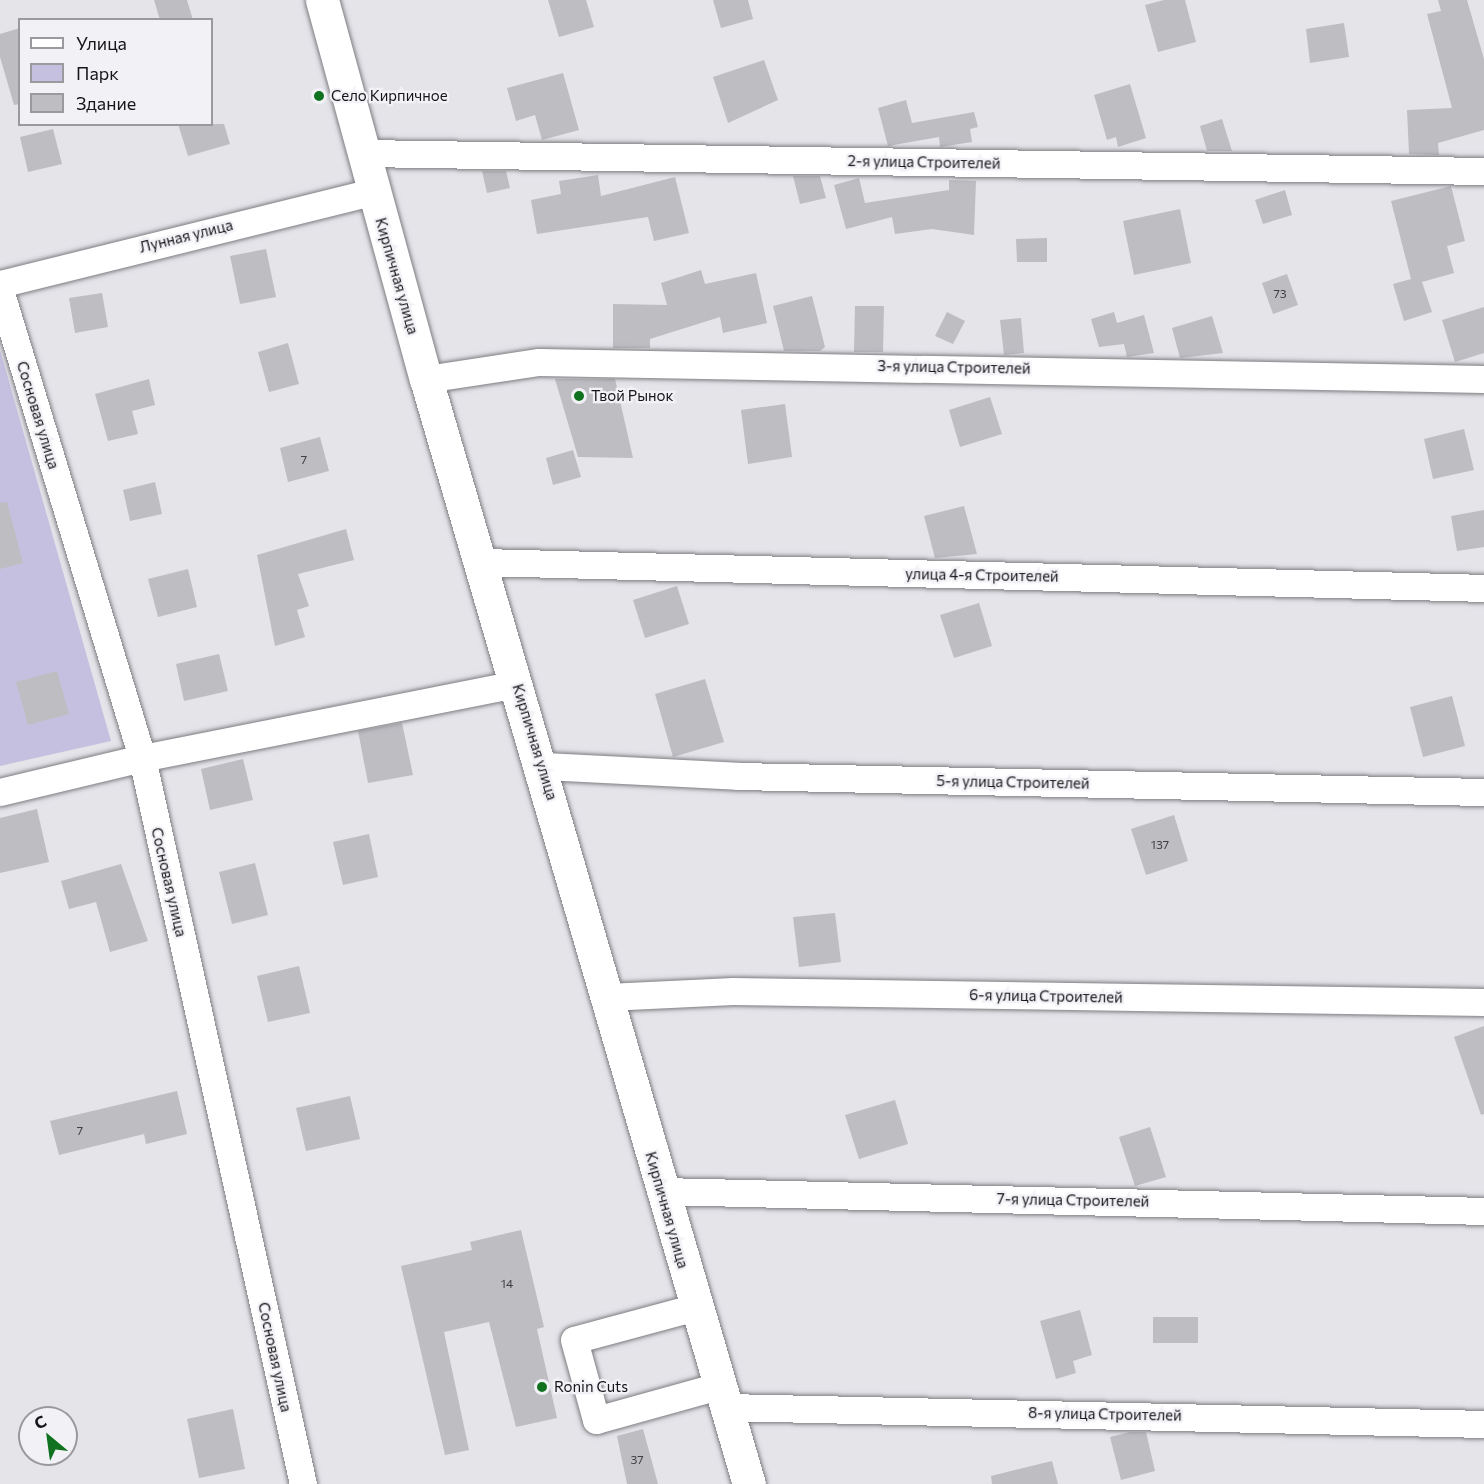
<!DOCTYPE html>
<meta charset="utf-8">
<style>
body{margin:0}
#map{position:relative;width:1484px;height:1484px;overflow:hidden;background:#e5e4e9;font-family:Commissioner,sans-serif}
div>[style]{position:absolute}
.green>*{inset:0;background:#c6c0e0}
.building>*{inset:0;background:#bebdc2}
.roads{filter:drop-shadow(0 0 2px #7e7d82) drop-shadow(0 0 2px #7e7d82)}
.minor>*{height:27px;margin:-13.5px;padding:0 13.5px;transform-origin:13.5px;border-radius:13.5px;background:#fff}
.major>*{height:33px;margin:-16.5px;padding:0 16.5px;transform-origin:16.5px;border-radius:16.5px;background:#fff}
.dots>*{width:16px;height:16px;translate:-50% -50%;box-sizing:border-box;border:3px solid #f2f1f6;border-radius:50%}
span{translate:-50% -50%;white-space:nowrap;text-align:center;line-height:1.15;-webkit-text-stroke:4.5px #f2f1f6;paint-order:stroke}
.number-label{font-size:12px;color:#404042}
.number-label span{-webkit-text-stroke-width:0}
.poi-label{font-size:15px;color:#161618}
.left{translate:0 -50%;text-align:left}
.street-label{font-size:15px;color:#161618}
.legend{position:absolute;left:18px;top:18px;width:195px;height:108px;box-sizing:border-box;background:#f2f1f6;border:2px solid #9a999d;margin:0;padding:8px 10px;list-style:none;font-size:18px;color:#161618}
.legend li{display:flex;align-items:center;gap:12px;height:30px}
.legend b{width:30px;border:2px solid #9a999d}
.north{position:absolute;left:18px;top:1406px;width:60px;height:60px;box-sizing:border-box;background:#f2f1f6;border:2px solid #9a999d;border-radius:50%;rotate:331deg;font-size:16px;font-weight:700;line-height:24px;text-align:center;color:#161618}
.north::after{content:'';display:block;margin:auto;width:21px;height:27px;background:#10711f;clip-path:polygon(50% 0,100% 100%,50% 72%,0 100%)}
</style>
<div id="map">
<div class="green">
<i style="clip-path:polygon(0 350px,111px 741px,0 766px)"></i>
</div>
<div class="building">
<i style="clip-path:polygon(154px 0,187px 0,193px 20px,160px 20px)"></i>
<i style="clip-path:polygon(548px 0,586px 0,594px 27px,559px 37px)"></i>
<i style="clip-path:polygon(713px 0,748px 0,753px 19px,721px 28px)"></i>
<i style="clip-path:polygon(1164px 0,1185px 0,1196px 42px,1158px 52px,1145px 5px)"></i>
<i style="clip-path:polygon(1438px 0,1467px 0,1484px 59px,1484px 130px,1438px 143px,1439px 155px,1409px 154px,1407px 110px,1452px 108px,1427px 14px,1441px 11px)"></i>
<i style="clip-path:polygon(1344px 23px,1349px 57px,1310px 63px,1306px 29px)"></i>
<i style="clip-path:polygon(20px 28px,20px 104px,14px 105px,0 57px,0 34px)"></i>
<i style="clip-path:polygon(764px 60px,778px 100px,728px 123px,713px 77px)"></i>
<i style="clip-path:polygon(563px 73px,579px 130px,542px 140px,535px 115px,516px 121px,507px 88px)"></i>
<i style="clip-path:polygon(1130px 84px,1146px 138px,1118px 147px,1116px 137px,1107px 140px,1094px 95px)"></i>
<i style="clip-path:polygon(906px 100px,912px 123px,974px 112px,978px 127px,970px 129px,972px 142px,940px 147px,939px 137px,888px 146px,878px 108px)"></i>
<i style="clip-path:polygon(1222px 119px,1232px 151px,1207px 151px,1200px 126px)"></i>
<i style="clip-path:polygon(178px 124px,224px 124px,230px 144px,188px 156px)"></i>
<i style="clip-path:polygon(53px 129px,62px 164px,28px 172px,20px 137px)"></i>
<i style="clip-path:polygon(482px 171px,506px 171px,510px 188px,487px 193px)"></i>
<i style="clip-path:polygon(598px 175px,601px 196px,675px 177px,689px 233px,654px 241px,648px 217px,537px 234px,531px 200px,561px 194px,559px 181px)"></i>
<i style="clip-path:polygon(793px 176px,820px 176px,826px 198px,800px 204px)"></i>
<i style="clip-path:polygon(859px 178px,865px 203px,949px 190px,949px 180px,976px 181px,974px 235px,932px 229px,895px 234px,892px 217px,846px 229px,834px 185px)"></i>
<i style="clip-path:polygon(1451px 186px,1465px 241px,1447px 246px,1454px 273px,1422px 282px,1432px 312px,1404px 321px,1393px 284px,1411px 279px,1391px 201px)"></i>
<i style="clip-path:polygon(1285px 190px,1292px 215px,1263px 224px,1255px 200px)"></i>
<i style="clip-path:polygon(1180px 209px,1191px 263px,1134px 275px,1123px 221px)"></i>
<i style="clip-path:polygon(1047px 238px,1047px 262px,1017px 262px,1016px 239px)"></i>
<i style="clip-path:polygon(266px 249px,276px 297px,240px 304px,230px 256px)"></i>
<i style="clip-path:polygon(701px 270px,705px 284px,756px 273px,767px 323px,723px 333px,720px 317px,650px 339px,650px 348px,613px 348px,613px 304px,667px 305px,661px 283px)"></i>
<i style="clip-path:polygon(1287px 274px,1298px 305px,1273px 314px,1262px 283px)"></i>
<i style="clip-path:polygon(102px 293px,108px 327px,75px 333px,69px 298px)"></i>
<i style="clip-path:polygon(812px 296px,825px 347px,820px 351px,784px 351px,773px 306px)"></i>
<i style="clip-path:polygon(855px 306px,884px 306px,883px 352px,854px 352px)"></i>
<i style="clip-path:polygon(1484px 307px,1484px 353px,1455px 362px,1442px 320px)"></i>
<i style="clip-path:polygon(947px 312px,965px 321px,953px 344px,935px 336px)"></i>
<i style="clip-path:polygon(1114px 312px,1117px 323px,1144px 315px,1154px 353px,1127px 357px,1124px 344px,1099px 347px,1091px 319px)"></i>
<i style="clip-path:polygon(1212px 316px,1223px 353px,1180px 358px,1172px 328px)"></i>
<i style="clip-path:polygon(1021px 318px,1024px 353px,1004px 355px,1000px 320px)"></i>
<i style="clip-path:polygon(288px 343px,299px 384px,269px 392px,258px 352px)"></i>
<i style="clip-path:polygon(149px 379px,155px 405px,132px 411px,138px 434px,108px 441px,95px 394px)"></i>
<i style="clip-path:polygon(555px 379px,615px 379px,633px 458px,578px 457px)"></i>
<i style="clip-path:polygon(990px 397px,1002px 434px,960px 447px,949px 410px)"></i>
<i style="clip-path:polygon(785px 404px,792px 457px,748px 464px,741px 410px)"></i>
<i style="clip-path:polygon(1464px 429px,1474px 470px,1433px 479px,1424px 439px)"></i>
<i style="clip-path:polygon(320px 437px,329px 471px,288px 482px,280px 448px)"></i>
<i style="clip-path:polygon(573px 450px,581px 477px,553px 485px,546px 458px)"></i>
<i style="clip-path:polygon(155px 482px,162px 514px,130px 521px,123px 490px)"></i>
<i style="clip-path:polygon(7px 502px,23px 563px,0 569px,0 503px)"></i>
<i style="clip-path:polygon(964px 506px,977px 554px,935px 558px,924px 516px)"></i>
<i style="clip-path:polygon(1484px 510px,1484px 547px,1457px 551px,1451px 516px)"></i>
<i style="clip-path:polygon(346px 529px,354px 560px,298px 574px,309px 606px,297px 610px,305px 637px,275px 646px,257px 555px)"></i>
<i style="clip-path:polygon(188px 569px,197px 607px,158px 617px,148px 579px)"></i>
<i style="clip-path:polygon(677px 586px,689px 624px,645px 638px,633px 600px)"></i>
<i style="clip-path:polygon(979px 603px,992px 646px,954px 658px,940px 615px)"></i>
<i style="clip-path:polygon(219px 654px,228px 691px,184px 701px,176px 664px)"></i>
<i style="clip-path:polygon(57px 671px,69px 714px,28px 725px,16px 682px)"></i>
<i style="clip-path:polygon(705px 679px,724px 742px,673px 757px,655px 694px)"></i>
<i style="clip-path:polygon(1452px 696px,1465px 746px,1423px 757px,1410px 707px)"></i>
<i style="clip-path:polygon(402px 723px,413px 775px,368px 783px,358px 731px)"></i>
<i style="clip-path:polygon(243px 759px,253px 800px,210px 810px,201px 769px)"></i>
<i style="clip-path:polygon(37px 809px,49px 862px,0 873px,0 818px)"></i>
<i style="clip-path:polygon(1174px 815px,1188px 861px,1146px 875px,1131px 829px)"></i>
<i style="clip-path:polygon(369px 834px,378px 877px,343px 885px,333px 842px)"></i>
<i style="clip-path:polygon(255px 863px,268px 915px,232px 924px,219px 872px)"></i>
<i style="clip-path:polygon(121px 864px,148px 941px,110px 952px,96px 902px,69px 909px,61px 881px)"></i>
<i style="clip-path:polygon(835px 913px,841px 962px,799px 967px,793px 917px)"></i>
<i style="clip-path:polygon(299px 966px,310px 1013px,268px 1022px,257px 976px)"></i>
<i style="clip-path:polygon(1484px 1026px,1484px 1114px,1481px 1115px,1454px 1037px)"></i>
<i style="clip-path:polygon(177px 1091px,187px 1134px,146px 1144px,144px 1134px,59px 1155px,50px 1121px)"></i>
<i style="clip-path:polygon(350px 1096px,360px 1139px,306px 1151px,296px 1108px)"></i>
<i style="clip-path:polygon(895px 1100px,908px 1144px,859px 1159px,845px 1115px)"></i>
<i style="clip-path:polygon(1150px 1127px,1166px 1177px,1135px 1186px,1119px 1137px)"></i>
<i style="clip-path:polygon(521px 1230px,544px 1327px,537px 1329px,557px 1418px,516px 1427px,489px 1322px,444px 1332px,469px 1450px,445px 1455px,401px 1266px,472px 1250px,470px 1242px)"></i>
<i style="clip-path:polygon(1080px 1310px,1092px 1355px,1073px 1361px,1076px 1373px,1056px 1379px,1040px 1321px)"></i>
<i style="clip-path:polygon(1153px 1317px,1198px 1317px,1198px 1343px,1153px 1343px)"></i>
<i style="clip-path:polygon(233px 1409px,245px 1469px,199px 1478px,187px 1419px)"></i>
<i style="clip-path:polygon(643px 1429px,658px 1484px,627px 1484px,617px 1436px)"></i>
<i style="clip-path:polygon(1130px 1432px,1146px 1432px,1155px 1471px,1121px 1480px,1110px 1437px)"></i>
<i style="clip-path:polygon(1052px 1461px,1058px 1484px,992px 1484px,991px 1476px)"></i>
</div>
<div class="roads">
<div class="minor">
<i style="left:363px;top:153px;width:1121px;rotate:0.92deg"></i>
<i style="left:0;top:284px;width:384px;rotate:-13.9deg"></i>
<i style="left:0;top:290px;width:489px;rotate:73.1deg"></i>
<i style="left:142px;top:758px;width:744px;rotate:77.5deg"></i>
<i style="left:426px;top:379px;width:114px;rotate:-8.6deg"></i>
<i style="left:539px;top:362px;width:945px;rotate:1.03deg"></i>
<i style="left:481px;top:562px;width:1003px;rotate:1.48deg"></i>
<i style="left:543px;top:766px;width:195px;rotate:2.9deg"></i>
<i style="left:738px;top:776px;width:746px;rotate:1.23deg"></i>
<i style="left:0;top:792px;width:146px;rotate:-13.5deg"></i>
<i style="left:142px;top:758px;width:382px;rotate:-11.2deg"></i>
<i style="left:607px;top:997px;width:126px;rotate:-2.7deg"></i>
<i style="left:733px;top:991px;width:751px;rotate:0.84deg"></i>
<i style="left:662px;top:1191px;width:822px;rotate:1.39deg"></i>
<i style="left:696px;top:1307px;width:126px;rotate:164.9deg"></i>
<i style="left:574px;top:1340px;width:83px;rotate:74.6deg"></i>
<i style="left:596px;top:1420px;width:128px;rotate:-15.5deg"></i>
<i style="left:725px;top:1407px;width:759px;rotate:1.28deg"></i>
</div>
<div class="major">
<i style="left:322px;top:0;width:393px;rotate:74.7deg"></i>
<i style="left:426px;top:379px;width:1151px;rotate:73.71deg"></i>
</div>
</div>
<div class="dots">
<i style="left:319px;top:96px;background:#10711f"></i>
<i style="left:579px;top:396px;background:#10711f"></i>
<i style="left:542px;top:1387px;background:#10711f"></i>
</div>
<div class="number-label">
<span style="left:1280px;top:294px">73</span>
<span style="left:304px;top:460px">7</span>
<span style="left:1160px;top:845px">137</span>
<span style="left:80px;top:1131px">7</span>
<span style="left:507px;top:1284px">14</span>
<span style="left:637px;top:1460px">37</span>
</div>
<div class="poi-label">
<span class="left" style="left:331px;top:96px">Село Кирпичное</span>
<span class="left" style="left:591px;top:396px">Твой Рынок</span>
<span class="left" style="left:554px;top:1387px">Ronin Cuts</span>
</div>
<div class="street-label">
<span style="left:924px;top:162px;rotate:1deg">2-я улица Строителей</span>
<span style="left:186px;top:236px;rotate:-14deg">Лунная улица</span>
<span style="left:397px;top:276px;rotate:74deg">Кирпичная улица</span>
<span style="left:954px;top:367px;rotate:1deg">3-я улица Строителей</span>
<span style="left:38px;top:415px;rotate:73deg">Сосновая улица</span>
<span style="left:982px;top:575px;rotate:1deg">улица 4-я Строителей</span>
<span style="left:535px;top:742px;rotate:73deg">Кирпичная улица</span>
<span style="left:1013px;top:782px;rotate:1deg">5-я улица Строителей</span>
<span style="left:169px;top:882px;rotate:77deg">Сосновая улица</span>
<span style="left:1046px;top:996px;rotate:1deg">6-я улица Строителей</span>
<span style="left:1073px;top:1200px;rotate:1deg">7-я улица Строителей</span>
<span style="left:667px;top:1210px;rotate:74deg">Кирпичная улица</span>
<span style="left:275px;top:1357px;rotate:78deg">Сосновая улица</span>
<span style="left:1105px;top:1414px;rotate:1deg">8-я улица Строителей</span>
</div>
<ul class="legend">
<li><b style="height:8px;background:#fff"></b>Улица</li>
<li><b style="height:16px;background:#c6c0e0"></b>Парк</li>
<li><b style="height:16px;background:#bebdc2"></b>Здание</li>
</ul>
<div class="north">С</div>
</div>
